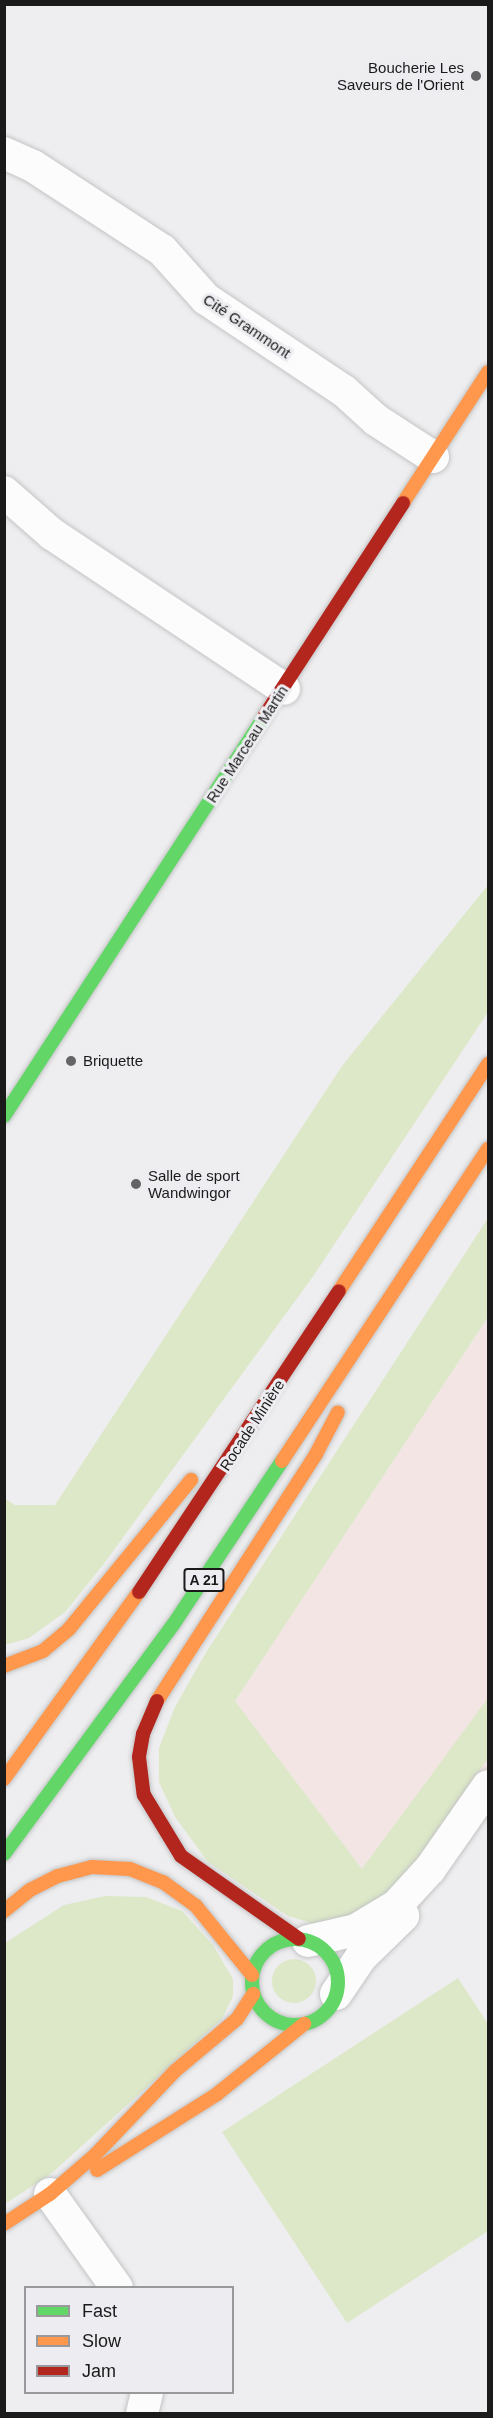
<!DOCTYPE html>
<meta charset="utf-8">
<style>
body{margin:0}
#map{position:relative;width:493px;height:2418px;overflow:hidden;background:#eeeef0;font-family:Helvetica,sans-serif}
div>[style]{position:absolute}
.industrial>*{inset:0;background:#f3e5e3}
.green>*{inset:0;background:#dce8c7}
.round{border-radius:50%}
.roads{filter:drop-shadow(0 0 2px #c3c4c5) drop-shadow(0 0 2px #c3c4c5)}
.street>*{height:32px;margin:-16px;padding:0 16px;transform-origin:16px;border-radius:16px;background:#fcfcfd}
.fast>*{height:14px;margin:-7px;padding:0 7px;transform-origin:7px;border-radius:7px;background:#63d668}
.fast>.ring{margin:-7px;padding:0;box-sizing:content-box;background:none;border:14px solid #63d668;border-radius:50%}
.slow>*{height:14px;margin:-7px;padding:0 7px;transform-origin:7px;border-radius:7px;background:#ff974d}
.jam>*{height:14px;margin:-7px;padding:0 7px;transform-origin:7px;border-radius:7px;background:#b3261e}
.dots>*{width:16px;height:16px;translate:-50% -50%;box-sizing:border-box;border:3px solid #ededf1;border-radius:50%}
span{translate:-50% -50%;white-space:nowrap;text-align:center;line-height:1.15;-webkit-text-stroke:6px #ededf1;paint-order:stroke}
.shield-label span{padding:2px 4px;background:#ededf1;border:2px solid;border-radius:4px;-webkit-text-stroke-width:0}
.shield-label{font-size:14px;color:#1a1a1b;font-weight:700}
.poi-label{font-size:15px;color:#1a1a1b}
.right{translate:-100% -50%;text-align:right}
.left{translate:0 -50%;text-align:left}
.street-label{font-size:15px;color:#1a1a1b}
.frame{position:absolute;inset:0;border:6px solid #1a1a1b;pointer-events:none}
.legend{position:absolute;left:24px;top:2286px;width:210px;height:108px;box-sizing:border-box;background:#ededf1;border:2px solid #99999b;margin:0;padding:8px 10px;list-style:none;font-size:18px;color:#1a1a1b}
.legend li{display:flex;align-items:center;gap:12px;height:30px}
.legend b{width:30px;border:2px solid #99999b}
</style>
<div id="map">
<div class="industrial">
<i style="clip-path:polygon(488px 1317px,488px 1817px,409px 1923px,362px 1869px,235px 1701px)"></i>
</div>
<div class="green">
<i style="clip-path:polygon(488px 885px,488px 1012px,314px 1275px,103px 1565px,65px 1612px,29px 1638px,5px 1645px,4px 1498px,15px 1505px,55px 1505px,342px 1066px)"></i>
<i style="clip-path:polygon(488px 1218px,488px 1317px,235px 1701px,362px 1869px,488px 1698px,488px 1758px,389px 1901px,339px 1923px,311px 1923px,288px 1916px,208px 1862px,175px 1817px,159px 1782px,159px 1748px,175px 1707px,205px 1654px)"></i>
<i style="clip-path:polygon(105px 1896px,146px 1897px,182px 1911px,213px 1945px,233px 1979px,233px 1996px,222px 2019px,52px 2173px,5px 2204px,5px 1943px,64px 1905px)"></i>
<i class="round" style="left:272px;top:1959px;width:44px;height:44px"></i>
<i style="clip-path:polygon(458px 1978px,488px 2024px,488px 2231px,347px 2323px,222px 2132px)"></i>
</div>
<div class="roads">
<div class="street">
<i style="left:4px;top:153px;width:32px;rotate:24deg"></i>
<i style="left:33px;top:166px;width:154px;rotate:33.1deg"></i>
<i style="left:162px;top:250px;width:66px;rotate:48.1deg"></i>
<i style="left:206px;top:299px;width:166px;rotate:33.7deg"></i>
<i style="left:344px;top:391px;width:43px;rotate:42.2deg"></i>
<i style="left:376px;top:420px;width:68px;rotate:33deg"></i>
<i style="left:4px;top:492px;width:64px;rotate:41.2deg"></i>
<i style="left:52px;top:534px;width:279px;rotate:33.7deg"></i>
<i style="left:308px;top:1941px;width:49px;rotate:-12.9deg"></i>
<i style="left:356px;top:1930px;width:47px;rotate:-31deg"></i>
<i style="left:396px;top:1906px;width:50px;rotate:-47.4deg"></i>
<i style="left:430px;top:1869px;width:101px;rotate:-55.1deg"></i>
<i style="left:336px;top:1994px;width:45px;rotate:-56deg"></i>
<i style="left:361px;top:1957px;width:59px;rotate:-44.3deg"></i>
<i style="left:50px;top:2194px;width:115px;rotate:54.5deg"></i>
<i style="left:142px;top:2414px;width:23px;rotate:-77deg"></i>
</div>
<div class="fast">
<i style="left:4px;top:1116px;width:478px;rotate:-56.9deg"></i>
<i style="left:4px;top:1854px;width:285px;rotate:-53.6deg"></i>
<i style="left:173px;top:1625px;width:197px;rotate:-56.4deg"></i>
<i class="ring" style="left:252px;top:1939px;width:72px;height:72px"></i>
</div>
<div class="slow">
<i style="left:403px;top:503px;width:156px;rotate:-57deg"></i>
<i style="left:339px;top:1291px;width:272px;rotate:-56.7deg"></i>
<i style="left:282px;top:1461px;width:374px;rotate:-56.6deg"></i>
<i style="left:4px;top:1666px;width:42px;rotate:-21deg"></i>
<i style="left:43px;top:1651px;width:34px;rotate:-40deg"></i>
<i style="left:69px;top:1629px;width:193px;rotate:-50.7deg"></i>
<i style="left:157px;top:1701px;width:294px;rotate:-57.2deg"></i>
<i style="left:316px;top:1454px;width:47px;rotate:-62.4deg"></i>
<i style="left:4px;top:1779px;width:231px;rotate:-54.2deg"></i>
<i style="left:4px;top:1911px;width:33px;rotate:-39deg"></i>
<i style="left:30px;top:1890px;width:31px;rotate:-27deg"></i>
<i style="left:58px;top:1876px;width:35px;rotate:-15deg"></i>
<i style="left:92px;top:1867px;width:38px;rotate:3deg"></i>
<i style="left:130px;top:1869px;width:35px;rotate:22deg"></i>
<i style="left:163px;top:1882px;width:41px;rotate:36deg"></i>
<i style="left:196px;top:1906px;width:89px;rotate:50.9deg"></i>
<i style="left:97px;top:2170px;width:142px;rotate:-32.3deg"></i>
<i style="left:217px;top:2094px;width:112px;rotate:-38.8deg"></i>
<i style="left:4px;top:2224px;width:55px;rotate:-33.1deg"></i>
<i style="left:50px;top:2194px;width:60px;rotate:-40.9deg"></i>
<i style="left:95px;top:2155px;width:116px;rotate:-46.4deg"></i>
<i style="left:175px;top:2071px;width:81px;rotate:-40deg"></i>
<i style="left:237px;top:2019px;width:30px;rotate:-57deg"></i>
</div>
<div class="jam">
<i style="left:265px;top:715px;width:253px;rotate:-56.9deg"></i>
<i style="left:139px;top:1592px;width:361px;rotate:-56.4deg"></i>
<i style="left:157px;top:1701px;width:36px;rotate:113deg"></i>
<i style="left:143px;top:1734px;width:23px;rotate:100deg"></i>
<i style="left:139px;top:1757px;width:38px;rotate:83deg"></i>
<i style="left:144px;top:1795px;width:71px;rotate:58.8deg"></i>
<i style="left:181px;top:1856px;width:144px;rotate:35.1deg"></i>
</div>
</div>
<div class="dots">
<i style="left:476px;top:76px;background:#646466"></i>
<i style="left:71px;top:1061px;background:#646466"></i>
<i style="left:136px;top:1184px;background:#646466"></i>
</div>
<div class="shield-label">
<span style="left:204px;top:1580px">A 21</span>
</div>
<div class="poi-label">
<span class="right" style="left:464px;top:76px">Boucherie Les<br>Saveurs de l'Orient</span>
<span class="left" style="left:83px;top:1061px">Briquette</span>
<span class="left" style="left:148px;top:1184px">Salle de sport<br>Wandwingor</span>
</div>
<div class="street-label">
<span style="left:247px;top:326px;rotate:34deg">Cité Grammont</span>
<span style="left:247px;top:744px;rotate:-57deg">Rue Marceau Martin</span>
<span style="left:252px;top:1425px;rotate:-57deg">Rocade Minière</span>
</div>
<div class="frame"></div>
<ul class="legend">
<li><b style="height:8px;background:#63d668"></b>Fast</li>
<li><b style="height:8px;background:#ff974d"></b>Slow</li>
<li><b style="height:8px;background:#b3261e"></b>Jam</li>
</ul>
</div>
